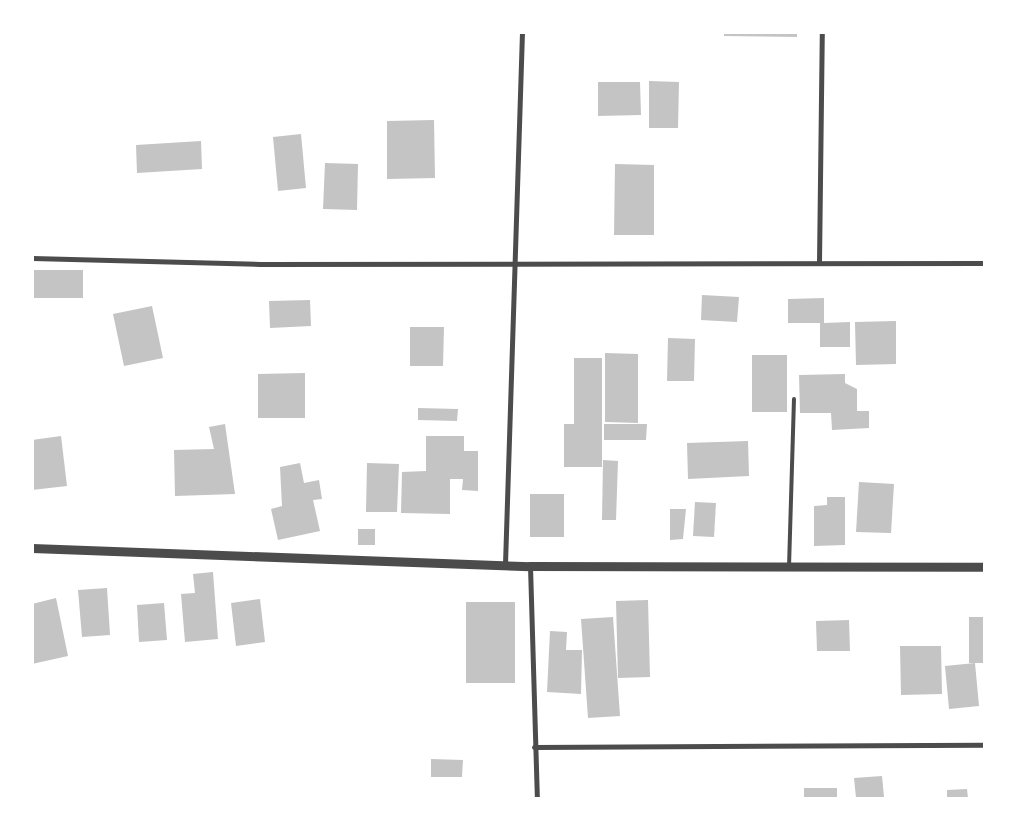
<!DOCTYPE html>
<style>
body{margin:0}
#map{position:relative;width:1017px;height:831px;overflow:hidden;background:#fff;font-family:Bitter,serif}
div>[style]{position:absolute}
.building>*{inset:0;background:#c4c4c4}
.service>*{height:4px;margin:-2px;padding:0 2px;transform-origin:2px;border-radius:2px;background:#4c4c4c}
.minor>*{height:5px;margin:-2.5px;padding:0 2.5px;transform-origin:2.5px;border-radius:2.5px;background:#4c4c4c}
.tertiary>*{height:9px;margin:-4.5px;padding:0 4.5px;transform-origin:4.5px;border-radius:4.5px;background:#4c4c4c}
span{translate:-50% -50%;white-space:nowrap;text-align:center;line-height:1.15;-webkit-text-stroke:5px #fff;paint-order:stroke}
.frame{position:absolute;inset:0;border:34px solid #fff;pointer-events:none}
</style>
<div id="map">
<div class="building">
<i style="clip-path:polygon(724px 32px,797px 32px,797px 37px,724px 36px)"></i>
<i style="clip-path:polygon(649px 81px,679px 82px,678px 128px,649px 128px)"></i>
<i style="clip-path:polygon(598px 82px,640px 82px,641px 115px,598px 116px)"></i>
<i style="clip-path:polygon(434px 120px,435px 178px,387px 179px,387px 121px)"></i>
<i style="clip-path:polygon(301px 134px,306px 188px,278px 191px,273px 137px)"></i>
<i style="clip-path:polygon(201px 141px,202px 169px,137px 173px,136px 145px)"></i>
<i style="clip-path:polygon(325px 163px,358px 164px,357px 210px,323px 209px)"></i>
<i style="clip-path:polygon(615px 164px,654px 165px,654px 235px,614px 235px)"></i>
<i style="clip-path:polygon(32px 270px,83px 270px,83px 298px,32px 298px)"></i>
<i style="clip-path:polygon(702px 295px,739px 297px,737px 322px,701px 320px)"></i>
<i style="clip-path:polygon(824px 298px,824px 323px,850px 322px,850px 347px,820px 347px,820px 323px,788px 323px,788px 299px)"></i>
<i style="clip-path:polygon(310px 300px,311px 326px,270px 328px,269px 301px)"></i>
<i style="clip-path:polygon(152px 306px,163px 358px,124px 366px,113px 314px)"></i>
<i style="clip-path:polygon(896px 321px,896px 364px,856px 365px,855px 322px)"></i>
<i style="clip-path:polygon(410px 327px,444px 327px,443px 366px,410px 366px)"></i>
<i style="clip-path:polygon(668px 338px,695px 339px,694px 381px,667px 381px)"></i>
<i style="clip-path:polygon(605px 353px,638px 354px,638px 423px,605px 422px)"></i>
<i style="clip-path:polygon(752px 355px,787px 355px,787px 412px,752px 412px)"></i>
<i style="clip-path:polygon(574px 358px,602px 358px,602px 467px,564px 467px,564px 424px,574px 424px)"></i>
<i style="clip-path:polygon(305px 373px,305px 418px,258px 418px,258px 374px)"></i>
<i style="clip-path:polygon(845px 374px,845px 383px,857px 389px,857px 411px,869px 411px,869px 428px,832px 430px,831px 413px,800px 413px,799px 375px)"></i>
<i style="clip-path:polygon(418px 408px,458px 409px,457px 421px,418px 420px)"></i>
<i style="clip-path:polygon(225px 424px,235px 494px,175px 496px,174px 450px,214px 449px,209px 427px)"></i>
<i style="clip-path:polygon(604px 424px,647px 424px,646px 440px,604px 440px)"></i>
<i style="clip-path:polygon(61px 436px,67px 486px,32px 490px,32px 440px)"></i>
<i style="clip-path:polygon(426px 436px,464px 436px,464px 451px,478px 451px,478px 491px,462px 490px,463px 479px,450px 479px,450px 514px,401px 513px,402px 472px,426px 471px)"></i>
<i style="clip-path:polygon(748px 441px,749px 476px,688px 479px,687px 443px)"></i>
<i style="clip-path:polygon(603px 460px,618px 461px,616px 520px,602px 520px)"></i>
<i style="clip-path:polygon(300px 463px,304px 483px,319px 480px,322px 499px,313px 500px,320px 531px,278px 540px,271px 509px,282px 506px,280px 467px)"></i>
<i style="clip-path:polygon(367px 463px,399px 464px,397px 512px,366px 512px)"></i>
<i style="clip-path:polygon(859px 482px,894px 484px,891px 533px,856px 532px)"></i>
<i style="clip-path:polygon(530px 494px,564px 494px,564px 537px,530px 537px)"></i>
<i style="clip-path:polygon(827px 497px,845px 497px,845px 545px,814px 546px,814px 506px,827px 505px)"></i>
<i style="clip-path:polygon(695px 502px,716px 503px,714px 537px,693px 536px)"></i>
<i style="clip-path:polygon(670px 509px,686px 509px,683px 539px,670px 540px)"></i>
<i style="clip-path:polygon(358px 529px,375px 529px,375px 545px,358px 545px)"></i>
<i style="clip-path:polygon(213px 572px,218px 639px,185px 642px,181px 594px,195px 593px,193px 574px)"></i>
<i style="clip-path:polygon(107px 588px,110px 635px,82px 637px,78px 590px)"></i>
<i style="clip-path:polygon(56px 598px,68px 656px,32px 664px,32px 604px)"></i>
<i style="clip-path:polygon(260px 599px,265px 642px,236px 646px,231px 603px)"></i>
<i style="clip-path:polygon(648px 600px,650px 677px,618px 678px,616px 601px)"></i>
<i style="clip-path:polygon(466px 602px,515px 602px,515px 683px,466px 683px)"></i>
<i style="clip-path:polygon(164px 603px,167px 640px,139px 642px,137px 605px)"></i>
<i style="clip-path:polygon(613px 617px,620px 716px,588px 718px,581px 619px)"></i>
<i style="clip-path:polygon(969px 617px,984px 617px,984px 663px,969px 663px)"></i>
<i style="clip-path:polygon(849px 620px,850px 651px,817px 651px,816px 621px)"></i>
<i style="clip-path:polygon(550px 631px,567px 632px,566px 650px,582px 650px,581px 694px,547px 692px)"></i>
<i style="clip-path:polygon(900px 646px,941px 646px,942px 694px,901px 695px)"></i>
<i style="clip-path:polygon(975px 663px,979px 706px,949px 709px,945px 666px)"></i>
<i style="clip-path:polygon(431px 759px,463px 760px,462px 777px,431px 777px)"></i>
<i style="clip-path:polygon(882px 776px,884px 797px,890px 798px,856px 798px,854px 778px)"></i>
<i style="clip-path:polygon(804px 788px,837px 788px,837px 798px,804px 798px)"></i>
<i style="clip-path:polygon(967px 789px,968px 798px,947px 798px,947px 790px)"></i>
</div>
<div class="service">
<i style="left:789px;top:567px;width:168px;rotate:-88.3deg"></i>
</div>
<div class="minor">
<i style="left:32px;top:258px;width:228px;rotate:1.5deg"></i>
<i style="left:260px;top:264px;width:724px;rotate:-0.08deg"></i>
<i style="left:819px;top:262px;width:230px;rotate:-89.3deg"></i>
<i style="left:505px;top:564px;width:532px;rotate:-88.17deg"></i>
<i style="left:530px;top:566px;width:232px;rotate:88.3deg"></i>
<i style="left:534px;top:747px;width:450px;rotate:-0.3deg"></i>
</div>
<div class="tertiary">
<i style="left:32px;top:548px;width:498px;rotate:2.1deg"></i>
<i style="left:530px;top:566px;width:454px;rotate:0.1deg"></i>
</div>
<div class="frame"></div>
</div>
